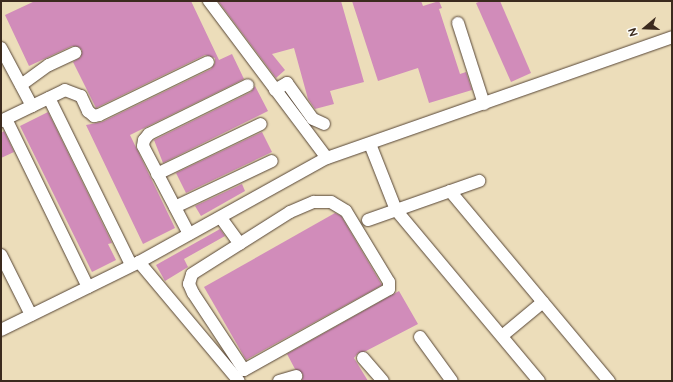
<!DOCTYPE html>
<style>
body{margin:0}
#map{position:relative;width:673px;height:382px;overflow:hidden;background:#ecddba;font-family:"Architects Daughter",sans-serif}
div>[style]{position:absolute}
.building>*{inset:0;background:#d18cba}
.roads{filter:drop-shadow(0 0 1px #564535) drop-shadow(0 0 1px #564535)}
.minor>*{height:12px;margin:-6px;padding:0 6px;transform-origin:6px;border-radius:6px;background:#fff}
span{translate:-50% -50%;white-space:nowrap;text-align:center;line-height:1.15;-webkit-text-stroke:4px #fdfcf7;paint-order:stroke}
.frame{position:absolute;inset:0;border:2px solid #3b2a1e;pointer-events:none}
.north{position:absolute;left:625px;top:8px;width:40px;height:40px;-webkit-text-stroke:3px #fdfcf7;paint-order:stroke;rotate:251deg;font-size:11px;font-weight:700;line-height:16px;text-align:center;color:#3b2a1e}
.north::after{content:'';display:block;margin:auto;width:14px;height:18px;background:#3b2a1e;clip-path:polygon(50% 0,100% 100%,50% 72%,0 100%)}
</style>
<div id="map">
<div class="building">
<i style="clip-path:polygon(35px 1px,191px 1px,219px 60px,232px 54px,244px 79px,130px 135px,175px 228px,143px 244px,86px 125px,102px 122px,211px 69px,215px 63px,215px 58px,205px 55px,96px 108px,73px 62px,81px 57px,82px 50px,79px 47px,72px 46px,29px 66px,5px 15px)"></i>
<i style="clip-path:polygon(218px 1px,341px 1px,364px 82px,330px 91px,334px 104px,315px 109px,308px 99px,294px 48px,272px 54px,285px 70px,276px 78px)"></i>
<i style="clip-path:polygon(352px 1px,421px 1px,423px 6px,439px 1px,442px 8px,439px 9px,460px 74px,466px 72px,472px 90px,429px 103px,418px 68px,378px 81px)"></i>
<i style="clip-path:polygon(481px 1px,500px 1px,531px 73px,511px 82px,476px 3px)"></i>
<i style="clip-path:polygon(255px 86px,268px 111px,163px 163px,154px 140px,251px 92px)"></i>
<i style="clip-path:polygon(48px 112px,112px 243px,108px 244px,116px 260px,92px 272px,20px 126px)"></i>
<i style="clip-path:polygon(4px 131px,14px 152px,1px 158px,1px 133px)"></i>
<i style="clip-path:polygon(262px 132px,272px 152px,186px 193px,176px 173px)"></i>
<i style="clip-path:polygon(242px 184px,245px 191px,201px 216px,195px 206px)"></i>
<i style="clip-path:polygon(335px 213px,341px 216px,382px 285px,246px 360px,204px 287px)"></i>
<i style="clip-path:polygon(220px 229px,225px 236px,184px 259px,188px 267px,165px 281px,156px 265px)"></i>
<i style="clip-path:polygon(399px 291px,418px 324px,366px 351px,358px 353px,354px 358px,368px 381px,302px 381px,303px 374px,295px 369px,287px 354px)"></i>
</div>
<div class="roads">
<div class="minor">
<i style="left:209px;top:1px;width:196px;rotate:53.1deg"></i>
<i style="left:458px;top:23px;width:85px;rotate:72.2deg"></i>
<i style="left:1px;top:48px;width:66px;rotate:61.9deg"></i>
<i style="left:21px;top:85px;width:34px;rotate:-36deg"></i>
<i style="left:49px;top:65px;width:29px;rotate:-25deg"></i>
<i style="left:275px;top:90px;width:14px;rotate:-30deg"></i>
<i style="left:287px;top:83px;width:44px;rotate:54.2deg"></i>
<i style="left:313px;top:119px;width:12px;rotate:24deg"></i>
<i style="left:49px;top:98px;width:186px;rotate:63.8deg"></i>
<i style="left:6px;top:119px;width:187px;rotate:64deg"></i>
<i style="left:1px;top:121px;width:71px;rotate:-25.8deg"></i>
<i style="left:65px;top:90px;width:17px;rotate:21deg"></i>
<i style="left:81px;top:96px;width:17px;rotate:65deg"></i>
<i style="left:88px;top:111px;width:8px;rotate:40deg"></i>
<i style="left:94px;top:116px;width:5px;rotate:-11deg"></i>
<i style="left:99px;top:115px;width:121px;rotate:-25.9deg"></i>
<i style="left:370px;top:144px;width:71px;rotate:68.5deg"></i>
<i style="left:396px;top:210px;width:223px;rotate:50.1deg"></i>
<i style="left:157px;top:174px;width:115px;rotate:-25.7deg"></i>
<i style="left:450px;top:191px;width:248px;rotate:50.1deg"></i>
<i style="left:314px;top:202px;width:17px"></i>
<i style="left:331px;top:202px;width:17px;rotate:31deg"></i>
<i style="left:346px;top:211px;width:83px;rotate:58.8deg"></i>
<i style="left:389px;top:282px;width:7px;rotate:90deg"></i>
<i style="left:389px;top:289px;width:166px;rotate:150.8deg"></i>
<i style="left:244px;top:370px;width:92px;rotate:-123.5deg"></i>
<i style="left:193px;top:293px;width:10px;rotate:-114deg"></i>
<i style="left:189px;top:284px;width:10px;rotate:-73deg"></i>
<i style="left:192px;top:274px;width:116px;rotate:-32.3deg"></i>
<i style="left:290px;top:212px;width:26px;rotate:-23deg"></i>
<i style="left:175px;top:207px;width:107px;rotate:-25.4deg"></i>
<i style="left:221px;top:218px;width:32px;rotate:54deg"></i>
<i style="left:368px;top:220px;width:118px;rotate:-19.4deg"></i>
<i style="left:189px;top:234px;width:99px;rotate:-117.6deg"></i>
<i style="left:143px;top:146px;width:6px;rotate:-81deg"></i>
<i style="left:144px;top:140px;width:8px;rotate:-50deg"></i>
<i style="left:149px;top:134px;width:110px;rotate:-26.3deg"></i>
<i style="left:1px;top:255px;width:67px;rotate:63.4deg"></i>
<i style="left:139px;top:262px;width:155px;rotate:50deg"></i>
<i style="left:1px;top:330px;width:154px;rotate:-26.2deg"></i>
<i style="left:139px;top:262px;width:215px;rotate:-29deg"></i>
<i style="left:327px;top:158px;width:366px;rotate:-19.3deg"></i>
<i style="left:502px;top:336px;width:53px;rotate:-39.7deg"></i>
<i style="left:420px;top:337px;width:54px;rotate:54deg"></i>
<i style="left:363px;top:358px;width:30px;rotate:49deg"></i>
<i style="left:279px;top:381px;width:18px;rotate:-16deg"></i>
</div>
</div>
<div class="frame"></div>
<div class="north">N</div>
</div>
